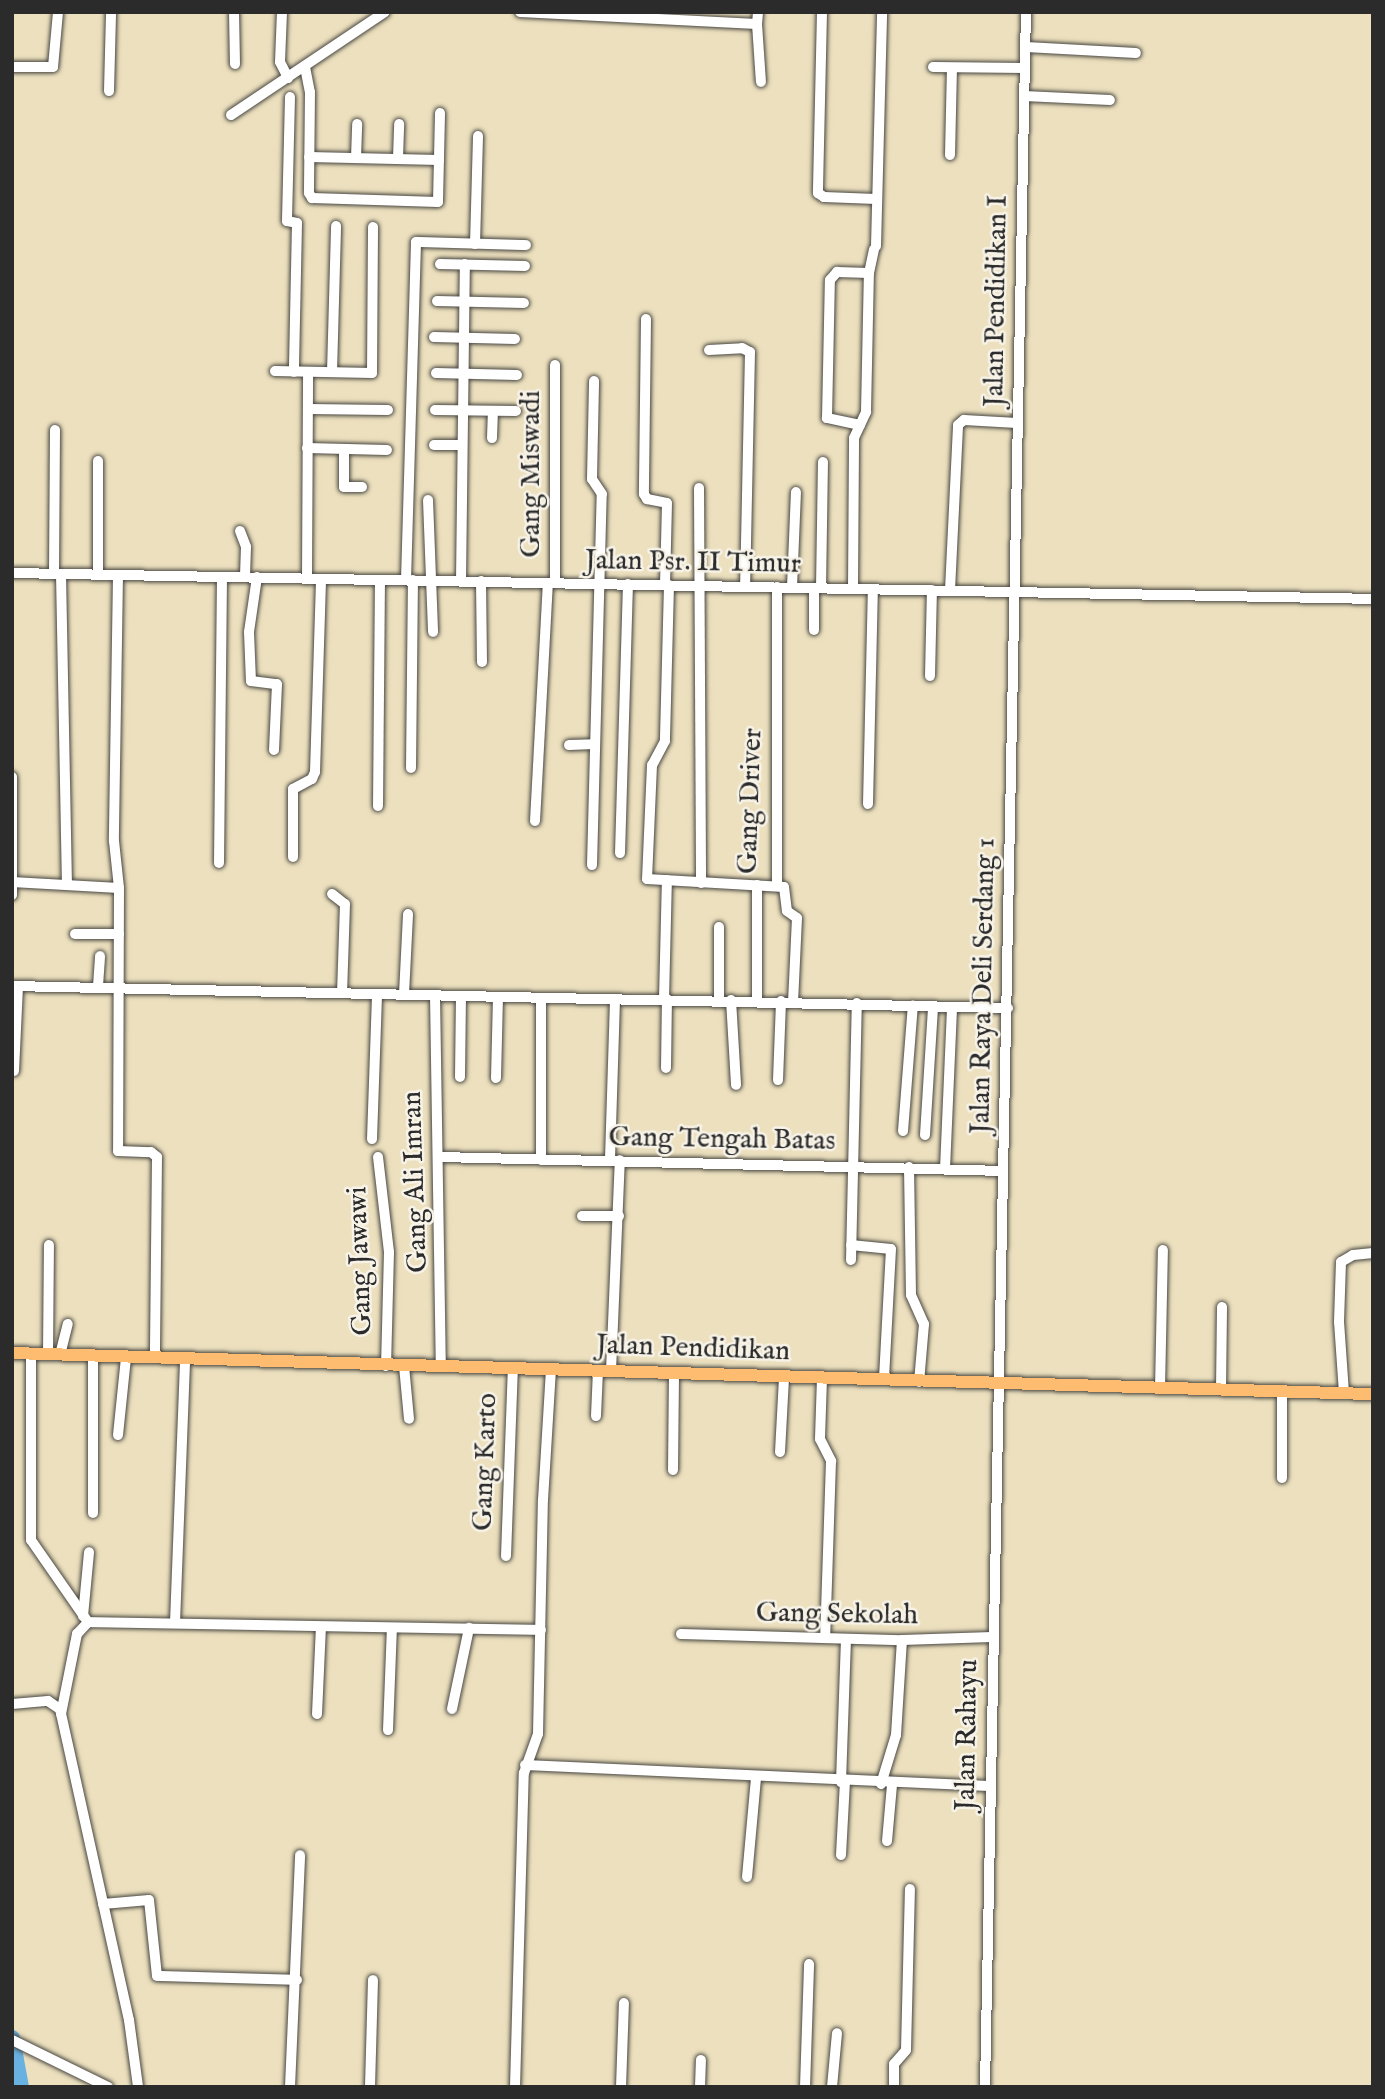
<!DOCTYPE html>
<style>
body{margin:0}
#map{position:relative;width:1385px;height:2099px;overflow:hidden;background:#ece0be;font-family:"IM FELL English",serif}
div>[style]{position:absolute}
.river>*{height:16px;margin:-8px;padding:0 8px;transform-origin:8px;border-radius:8px;background:#69b1e0}
.roads{filter:drop-shadow(0 0 2px #484641) drop-shadow(0 0 2px #484641)}
.minor>*{height:10px;margin:-5px;padding:0 5px;transform-origin:5px;border-radius:5px;background:#fff}
.major>*{height:12px;margin:-6px;padding:0 6px;transform-origin:6px;border-radius:6px;background:#febc70}
span{translate:-50% -50%;white-space:nowrap;text-align:center;line-height:1.15;-webkit-text-stroke:5px #f7f3e8;paint-order:stroke}
.street-label{font-size:28px;color:#2b2b2b}
.frame{position:absolute;inset:0;border:14px solid #2b2b2b;pointer-events:none}
</style>
<div id="map">
<div class="river">
<i style="left:12px;top:2038px;width:50px;rotate:79.6deg"></i>
</div>
<div class="roads">
<div class="minor">
<i style="left:234px;top:12px;width:52px;rotate:88.9deg"></i>
<i style="left:282px;top:12px;width:50px;rotate:92.3deg"></i>
<i style="left:280px;top:62px;width:18px;rotate:63deg"></i>
<i style="left:520px;top:12px;width:237px;rotate:2.9deg"></i>
<i style="left:757px;top:24px;width:12px;rotate:-85deg"></i>
<i style="left:822px;top:12px;width:181px;rotate:91.3deg"></i>
<i style="left:818px;top:193px;width:7px;rotate:34deg"></i>
<i style="left:824px;top:197px;width:52px;rotate:2.2deg"></i>
<i style="left:757px;top:24px;width:58px;rotate:86.1deg"></i>
<i style="left:1026px;top:47px;width:110px;rotate:3.1deg"></i>
<i style="left:12px;top:67px;width:41px"></i>
<i style="left:53px;top:67px;width:55px;rotate:-84.8deg"></i>
<i style="left:305px;top:67px;width:25px;rotate:79deg"></i>
<i style="left:310px;top:92px;width:101px;rotate:90.6deg"></i>
<i style="left:309px;top:193px;width:6px;rotate:59deg"></i>
<i style="left:312px;top:198px;width:126px;rotate:1.8deg"></i>
<i style="left:438px;top:202px;width:89px;rotate:-88.7deg"></i>
<i style="left:933px;top:67px;width:92px;rotate:0.6deg"></i>
<i style="left:109px;top:91px;width:79px;rotate:-88.5deg"></i>
<i style="left:1024px;top:96px;width:86px;rotate:2.7deg"></i>
<i style="left:290px;top:97px;width:124px;rotate:91.4deg"></i>
<i style="left:287px;top:221px;width:10px;rotate:11deg"></i>
<i style="left:297px;top:223px;width:149px;rotate:91.2deg"></i>
<i style="left:231px;top:115px;width:185px;rotate:-33.8deg"></i>
<i style="left:950px;top:155px;width:87px;rotate:-88.7deg"></i>
<i style="left:309px;top:157px;width:130px;rotate:1.3deg"></i>
<i style="left:356px;top:158px;width:34px;rotate:-88deg"></i>
<i style="left:398px;top:158px;width:34px;rotate:-88deg"></i>
<i style="left:475px;top:244px;width:108px;rotate:-88.4deg"></i>
<i style="left:876px;top:246px;width:234px;rotate:-88.5deg"></i>
<i style="left:440px;top:264px;width:85px;rotate:1.3deg"></i>
<i style="left:437px;top:301px;width:87px;rotate:1.3deg"></i>
<i style="left:646px;top:319px;width:175px;rotate:90.7deg"></i>
<i style="left:644px;top:494px;width:6px;rotate:59deg"></i>
<i style="left:647px;top:499px;width:20px;rotate:11deg"></i>
<i style="left:667px;top:503px;width:82px;rotate:91.4deg"></i>
<i style="left:434px;top:337px;width:81px;rotate:1.4deg"></i>
<i style="left:709px;top:350px;width:33px;rotate:-3deg"></i>
<i style="left:742px;top:348px;width:9px;rotate:27deg"></i>
<i style="left:750px;top:352px;width:234px;rotate:91.2deg"></i>
<i style="left:555px;top:365px;width:218px;rotate:90deg"></i>
<i style="left:275px;top:371px;width:97px;rotate:1.2deg"></i>
<i style="left:372px;top:373px;width:146px;rotate:-89.6deg"></i>
<i style="left:332px;top:372px;width:146px;rotate:-88.4deg"></i>
<i style="left:436px;top:373px;width:81px;rotate:1.4deg"></i>
<i style="left:308px;top:409px;width:80px;rotate:0.7deg"></i>
<i style="left:435px;top:410px;width:81px;rotate:0.7deg"></i>
<i style="left:860px;top:425px;width:34px;rotate:-168deg"></i>
<i style="left:827px;top:418px;width:138px;rotate:-88.8deg"></i>
<i style="left:830px;top:280px;width:11px;rotate:-49deg"></i>
<i style="left:837px;top:272px;width:32px;rotate:2deg"></i>
<i style="left:492px;top:438px;width:27px;rotate:-88deg"></i>
<i style="left:434px;top:445px;width:27px"></i>
<i style="left:307px;top:448px;width:80px;rotate:1.4deg"></i>
<i style="left:344px;top:449px;width:38px;rotate:90deg"></i>
<i style="left:344px;top:487px;width:18px"></i>
<i style="left:699px;top:488px;width:395px;rotate:89.7deg"></i>
<i style="left:428px;top:500px;width:132px;rotate:87.8deg"></i>
<i style="left:240px;top:531px;width:17px;rotate:69deg"></i>
<i style="left:246px;top:547px;width:30px;rotate:92deg"></i>
<i style="left:12px;top:573px;width:1361px;rotate:1.09deg"></i>
<i style="left:54px;top:574px;width:144px;rotate:-89.6deg"></i>
<i style="left:61px;top:574px;width:310px;rotate:88.9deg"></i>
<i style="left:98px;top:575px;width:114px;rotate:-90deg"></i>
<i style="left:118px;top:575px;width:266px;rotate:90.9deg"></i>
<i style="left:114px;top:841px;width:47px;rotate:83.9deg"></i>
<i style="left:119px;top:888px;width:263px;rotate:90.2deg"></i>
<i style="left:118px;top:1151px;width:33px;rotate:2deg"></i>
<i style="left:151px;top:1152px;width:8px;rotate:40deg"></i>
<i style="left:157px;top:1157px;width:201px;rotate:90.6deg"></i>
<i style="left:257px;top:577px;width:56px;rotate:98.3deg"></i>
<i style="left:249px;top:632px;width:49px;rotate:87.7deg"></i>
<i style="left:251px;top:681px;width:26px;rotate:7deg"></i>
<i style="left:277px;top:684px;width:66px;rotate:92.6deg"></i>
<i style="left:307px;top:578px;width:206px;rotate:-89.7deg"></i>
<i style="left:406px;top:580px;width:338px;rotate:-88.3deg"></i>
<i style="left:416px;top:242px;width:110px;rotate:1.6deg"></i>
<i style="left:461px;top:581px;width:317px;rotate:-89.3deg"></i>
<i style="left:481px;top:581px;width:81px;rotate:89.3deg"></i>
<i style="left:669px;top:585px;width:156px;rotate:91.5deg"></i>
<i style="left:665px;top:741px;width:27px;rotate:118deg"></i>
<i style="left:652px;top:765px;width:114px;rotate:92.5deg"></i>
<i style="left:647px;top:879px;width:137px;rotate:3.3deg"></i>
<i style="left:784px;top:887px;width:24px;rotate:83deg"></i>
<i style="left:787px;top:911px;width:12px;rotate:35deg"></i>
<i style="left:797px;top:918px;width:84px;rotate:92.7deg"></i>
<i style="left:792px;top:587px;width:95px;rotate:-87.6deg"></i>
<i style="left:821px;top:588px;width:126px;rotate:-89.1deg"></i>
<i style="left:853px;top:588px;width:150px;rotate:-89.6deg"></i>
<i style="left:854px;top:438px;width:29px;rotate:-65deg"></i>
<i style="left:866px;top:412px;width:139px;rotate:-88.8deg"></i>
<i style="left:869px;top:273px;width:24px;rotate:-78deg"></i>
<i style="left:950px;top:590px;width:165px;rotate:-87.2deg"></i>
<i style="left:958px;top:425px;width:8px;rotate:-40deg"></i>
<i style="left:964px;top:420px;width:53px;rotate:3.2deg"></i>
<i style="left:814px;top:630px;width:42px;rotate:-90deg"></i>
<i style="left:930px;top:676px;width:86px;rotate:-88.7deg"></i>
<i style="left:569px;top:745px;width:25px;rotate:-2deg"></i>
<i style="left:411px;top:768px;width:188px;rotate:-89.4deg"></i>
<i style="left:12px;top:777px;width:118px;rotate:90deg"></i>
<i style="left:868px;top:804px;width:215px;rotate:-88.7deg"></i>
<i style="left:378px;top:806px;width:226px;rotate:-89.5deg"></i>
<i style="left:535px;top:821px;width:238px;rotate:-86.9deg"></i>
<i style="left:620px;top:853px;width:269px;rotate:-88.3deg"></i>
<i style="left:293px;top:857px;width:68px;rotate:-90deg"></i>
<i style="left:293px;top:789px;width:21px;rotate:-28deg"></i>
<i style="left:312px;top:779px;width:8px;rotate:-67deg"></i>
<i style="left:315px;top:772px;width:193px;rotate:-88.2deg"></i>
<i style="left:219px;top:863px;width:286px;rotate:-89.4deg"></i>
<i style="left:592px;top:865px;width:371px;rotate:-88.5deg"></i>
<i style="left:602px;top:494px;width:18px;rotate:-124deg"></i>
<i style="left:592px;top:479px;width:98px;rotate:-88.8deg"></i>
<i style="left:12px;top:882px;width:107px;rotate:3.2deg"></i>
<i style="left:757px;top:885px;width:116px;rotate:90deg"></i>
<i style="left:777px;top:885px;width:298px;rotate:-90deg"></i>
<i style="left:332px;top:894px;width:16px;rotate:38deg"></i>
<i style="left:345px;top:904px;width:89px;rotate:91.9deg"></i>
<i style="left:75px;top:934px;width:44px"></i>
<i style="left:12px;top:986px;width:996px;rotate:1.27deg"></i>
<i style="left:98px;top:986px;width:30px;rotate:-86deg"></i>
<i style="left:404px;top:994px;width:80px;rotate:-87.1deg"></i>
<i style="left:435px;top:995px;width:372px;rotate:89.1deg"></i>
<i style="left:541px;top:998px;width:162px;rotate:90deg"></i>
<i style="left:664px;top:999px;width:119px;rotate:-88.6deg"></i>
<i style="left:719px;top:1000px;width:73px;rotate:-90deg"></i>
<i style="left:731px;top:1000px;width:85px;rotate:86.6deg"></i>
<i style="left:666px;top:1068px;width:69px;rotate:-89.2deg"></i>
<i style="left:14px;top:1071px;width:84px;rotate:-87.3deg"></i>
<i style="left:460px;top:1077px;width:81px;rotate:-89.3deg"></i>
<i style="left:496px;top:1078px;width:81px;rotate:-88.6deg"></i>
<i style="left:778px;top:1080px;width:79px;rotate:-87.8deg"></i>
<i style="left:903px;top:1131px;width:126px;rotate:-85.5deg"></i>
<i style="left:925px;top:1135px;width:128px;rotate:-86.4deg"></i>
<i style="left:372px;top:1139px;width:145px;rotate:-88deg"></i>
<i style="left:378px;top:1157px;width:96px;rotate:83.4deg"></i>
<i style="left:389px;top:1252px;width:114px;rotate:91.5deg"></i>
<i style="left:440px;top:1157px;width:563px;rotate:1.42deg"></i>
<i style="left:610px;top:1159px;width:160px;rotate:-88.2deg"></i>
<i style="left:909px;top:1167px;width:128px;rotate:89.1deg"></i>
<i style="left:911px;top:1295px;width:32px;rotate:66deg"></i>
<i style="left:924px;top:1324px;width:58px;rotate:94.9deg"></i>
<i style="left:945px;top:1169px;width:162px;rotate:-87.5deg"></i>
<i style="left:582px;top:1216px;width:37px"></i>
<i style="left:851px;top:1245px;width:40px;rotate:5.7deg"></i>
<i style="left:891px;top:1249px;width:131px;rotate:93.1deg"></i>
<i style="left:851px;top:1260px;width:257px;rotate:-88.7deg"></i>
<i style="left:31px;top:1354px;width:186px;rotate:90deg"></i>
<i style="left:31px;top:1540px;width:100px;rotate:55.2deg"></i>
<i style="left:48px;top:1354px;width:109px;rotate:-89.5deg"></i>
<i style="left:60px;top:1355px;width:32px;rotate:-76deg"></i>
<i style="left:404px;top:1366px;width:53px;rotate:84.6deg"></i>
<i style="left:611px;top:1371px;width:211px;rotate:-87.6deg"></i>
<i style="left:822px;top:1378px;width:61px;rotate:91.9deg"></i>
<i style="left:820px;top:1439px;width:25px;rotate:63deg"></i>
<i style="left:831px;top:1461px;width:177px;rotate:91.9deg"></i>
<i style="left:1160px;top:1389px;width:139px;rotate:-88.8deg"></i>
<i style="left:1221px;top:1390px;width:83px;rotate:-89.3deg"></i>
<i style="left:1344px;top:1393px;width:71px;rotate:-94deg"></i>
<i style="left:1339px;top:1322px;width:60px;rotate:-88.1deg"></i>
<i style="left:1341px;top:1262px;width:14px;rotate:-30deg"></i>
<i style="left:1353px;top:1255px;width:20px;rotate:-6deg"></i>
<i style="left:596px;top:1416px;width:46px;rotate:-87.5deg"></i>
<i style="left:118px;top:1435px;width:78px;rotate:-84.1deg"></i>
<i style="left:780px;top:1452px;width:75px;rotate:-86.9deg"></i>
<i style="left:673px;top:1470px;width:97px;rotate:-89.4deg"></i>
<i style="left:1282px;top:1478px;width:86px;rotate:-90deg"></i>
<i style="left:93px;top:1513px;width:157px;rotate:-90deg"></i>
<i style="left:506px;top:1556px;width:187px;rotate:-87.9deg"></i>
<i style="left:83px;top:1616px;width:64px;rotate:-84.6deg"></i>
<i style="left:175px;top:1623px;width:264px;rotate:-87.8deg"></i>
<i style="left:681px;top:1634px;width:221px;rotate:1.6deg"></i>
<i style="left:902px;top:1640px;width:90px;rotate:-1.9deg"></i>
<i style="left:12px;top:1704px;width:36px;rotate:-5deg"></i>
<i style="left:48px;top:1701px;width:14px;rotate:34deg"></i>
<i style="left:60px;top:1709px;width:319px;rotate:77.5deg"></i>
<i style="left:129px;top:2020px;width:68px;rotate:82.3deg"></i>
<i style="left:452px;top:1709px;width:83px;rotate:-78.1deg"></i>
<i style="left:61px;top:1714px;width:82px;rotate:-78.7deg"></i>
<i style="left:77px;top:1634px;width:16px;rotate:-47deg"></i>
<i style="left:88px;top:1622px;width:453px;rotate:1deg"></i>
<i style="left:317px;top:1714px;width:87px;rotate:-87.4deg"></i>
<i style="left:388px;top:1730px;width:102px;rotate:-87.8deg"></i>
<i style="left:525px;top:1765px;width:465px;rotate:2.6deg"></i>
<i style="left:841px;top:1782px;width:143px;rotate:-88deg"></i>
<i style="left:881px;top:1784px;width:51px;rotate:-73deg"></i>
<i style="left:896px;top:1735px;width:95px;rotate:-86.4deg"></i>
<i style="left:887px;top:1841px;width:56px;rotate:-84.9deg"></i>
<i style="left:841px;top:1855px;width:73px;rotate:-86.9deg"></i>
<i style="left:747px;top:1877px;width:99px;rotate:-84.8deg"></i>
<i style="left:103px;top:1904px;width:46px;rotate:-5deg"></i>
<i style="left:149px;top:1900px;width:76px;rotate:84deg"></i>
<i style="left:157px;top:1976px;width:140px;rotate:1.6deg"></i>
<i style="left:12px;top:2040px;width:107px;rotate:26.1deg"></i>
<i style="left:290px;top:2087px;width:232px;rotate:-87.5deg"></i>
<i style="left:370px;top:2087px;width:107px;rotate:-88.4deg"></i>
<i style="left:515px;top:2087px;width:314px;rotate:-88.4deg"></i>
<i style="left:524px;top:1773px;width:41px;rotate:-70.3deg"></i>
<i style="left:538px;top:1734px;width:234px;rotate:-88.8deg"></i>
<i style="left:543px;top:1500px;width:130px;rotate:-86.5deg"></i>
<i style="left:621px;top:2087px;width:84px;rotate:-88deg"></i>
<i style="left:700px;top:2087px;width:27px;rotate:-88deg"></i>
<i style="left:805px;top:2087px;width:123px;rotate:-88.1deg"></i>
<i style="left:832px;top:2087px;width:54px;rotate:-84.7deg"></i>
<i style="left:894px;top:2087px;width:23px;rotate:-90deg"></i>
<i style="left:894px;top:2064px;width:18px;rotate:-49deg"></i>
<i style="left:906px;top:2050px;width:161px;rotate:-88.6deg"></i>
<i style="left:985px;top:2087px;width:2075px;rotate:-88.87deg"></i>
</div>
<div class="major">
<i style="left:12px;top:1353px;width:1362px;rotate:1.73deg"></i>
</div>
</div>
<div class="street-label">
<span style="left:997px;top:301px;rotate:-89deg">Jalan Pendidikan I</span>
<span style="left:532px;top:474px;rotate:-90deg">Gang Miswadi</span>
<span style="left:693px;top:563px;rotate:1deg">Jalan Psr. II Timur</span>
<span style="left:751px;top:801px;rotate:-88deg">Gang Driver</span>
<span style="left:984px;top:986px;rotate:-89deg">Jalan Raya Deli Serdang 1</span>
<span style="left:722px;top:1140px;rotate:1deg">Gang Tengah Batas</span>
<span style="left:416px;top:1182px;rotate:-92deg">Gang Ali Imran</span>
<span style="left:361px;top:1261px;rotate:-92deg">Gang Jawawi</span>
<span style="left:693px;top:1349px;rotate:2deg">Jalan Pendidikan</span>
<span style="left:486px;top:1462px;rotate:-88deg">Gang Karto</span>
<span style="left:837px;top:1615px;rotate:1deg">Gang Sekolah</span>
<span style="left:968px;top:1735px;rotate:-89deg">Jalan Rahayu</span>
</div>
<div class="frame"></div>
</div>
